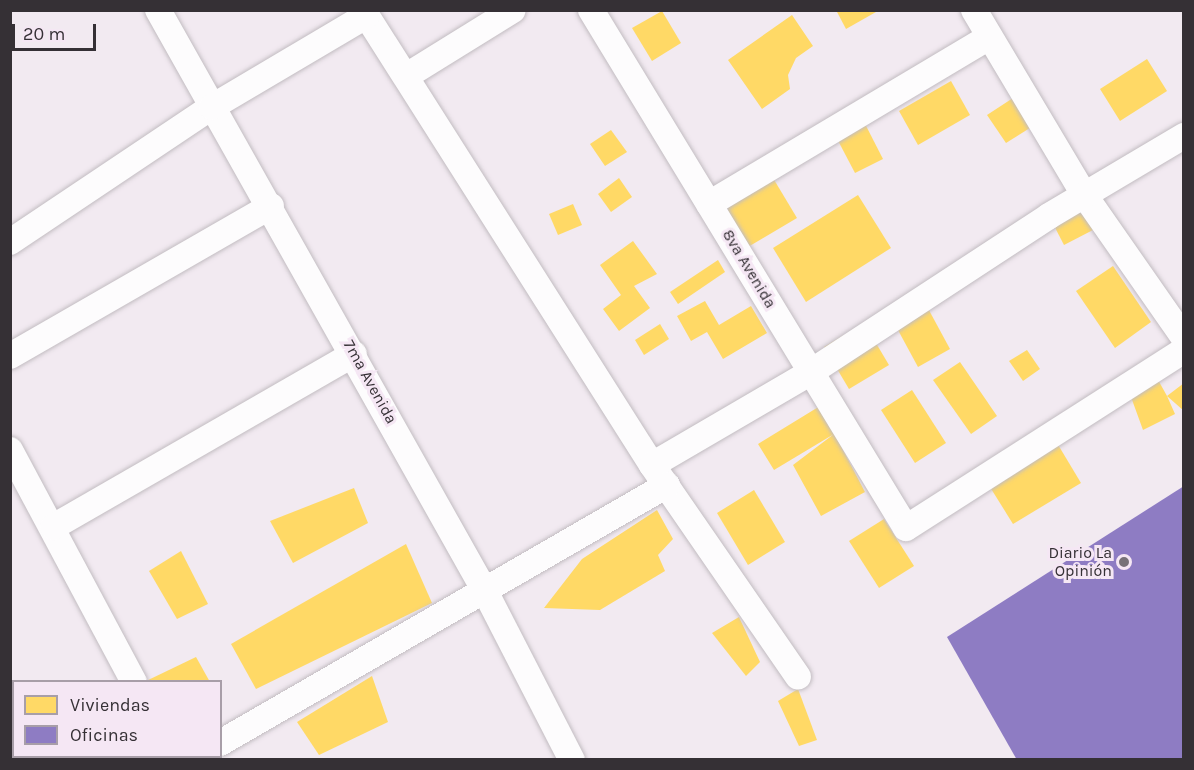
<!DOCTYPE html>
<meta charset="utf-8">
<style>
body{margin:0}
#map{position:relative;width:1194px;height:770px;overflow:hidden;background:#f2eaf1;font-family:Karla,sans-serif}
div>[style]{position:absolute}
.homes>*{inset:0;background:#ffd966}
.offices>*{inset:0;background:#8e7cc3}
.roads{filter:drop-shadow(0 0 2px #c2bcc1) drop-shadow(0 0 2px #c2bcc1)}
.street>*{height:26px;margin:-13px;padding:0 13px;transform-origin:13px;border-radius:13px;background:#fdfcfd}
.dots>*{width:16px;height:16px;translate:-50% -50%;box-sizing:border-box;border:3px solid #f5e7f4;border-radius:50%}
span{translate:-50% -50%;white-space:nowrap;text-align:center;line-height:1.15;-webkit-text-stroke:6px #f5e7f4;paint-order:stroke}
.street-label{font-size:16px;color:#353035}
.poi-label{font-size:16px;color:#353035}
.right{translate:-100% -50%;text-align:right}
.frame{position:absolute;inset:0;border:12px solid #353035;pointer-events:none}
.legend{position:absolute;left:12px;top:680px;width:210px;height:78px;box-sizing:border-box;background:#f5e7f4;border:2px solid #a89ea8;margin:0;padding:8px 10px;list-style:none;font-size:18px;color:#353035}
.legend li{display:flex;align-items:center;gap:12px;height:30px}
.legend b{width:30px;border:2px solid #a89ea8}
.scale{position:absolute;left:12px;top:24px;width:84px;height:27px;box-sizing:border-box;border:3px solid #353035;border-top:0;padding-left:8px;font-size:18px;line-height:21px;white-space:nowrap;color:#353035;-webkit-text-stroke:4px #f5e7f4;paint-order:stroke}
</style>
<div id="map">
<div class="homes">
<i style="clip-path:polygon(836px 10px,875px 10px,876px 12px,846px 29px)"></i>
<i style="clip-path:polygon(662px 11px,681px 43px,652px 61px,632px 28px)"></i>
<i style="clip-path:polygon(792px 15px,813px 46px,796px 58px,788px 75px,790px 89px,762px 109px,728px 60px)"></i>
<i style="clip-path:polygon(1147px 59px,1167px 91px,1120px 121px,1100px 89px)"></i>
<i style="clip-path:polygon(951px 81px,970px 115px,918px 145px,899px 111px)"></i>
<i style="clip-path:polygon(1022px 92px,1041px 121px,1006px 143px,987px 115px)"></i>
<i style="clip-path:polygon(862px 118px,883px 159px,855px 173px,834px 133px)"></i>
<i style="clip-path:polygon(611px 130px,627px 152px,605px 166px,590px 144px)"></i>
<i style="clip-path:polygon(619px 178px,632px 197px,611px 212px,598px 194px)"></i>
<i style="clip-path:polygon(773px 178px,797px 218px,743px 250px,719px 211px)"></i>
<i style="clip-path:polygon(858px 195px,891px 248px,806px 302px,773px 248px)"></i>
<i style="clip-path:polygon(1078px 201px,1093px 230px,1064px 245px,1049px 216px)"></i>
<i style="clip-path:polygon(573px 204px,582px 225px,558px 235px,549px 214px)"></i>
<i style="clip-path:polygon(633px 241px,657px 274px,634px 286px,650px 308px,619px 331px,603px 309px,621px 295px,600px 265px)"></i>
<i style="clip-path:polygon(718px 260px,725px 272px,678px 304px,670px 292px)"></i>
<i style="clip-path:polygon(1113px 266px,1151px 322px,1115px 348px,1076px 291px)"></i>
<i style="clip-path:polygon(705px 301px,719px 325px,751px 306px,767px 333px,723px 359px,707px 332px,691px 341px,677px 316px)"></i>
<i style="clip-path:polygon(924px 301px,950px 349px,918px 367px,892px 319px)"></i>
<i style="clip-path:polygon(864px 323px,889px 365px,849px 389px,824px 347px)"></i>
<i style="clip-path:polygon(660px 324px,669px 339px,644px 355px,635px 340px)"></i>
<i style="clip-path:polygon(1027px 350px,1040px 369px,1023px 381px,1009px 361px)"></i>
<i style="clip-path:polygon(960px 362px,997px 416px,971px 434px,933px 380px)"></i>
<i style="clip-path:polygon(1157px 378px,1167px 396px,1184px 383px,1184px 411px,1167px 396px,1175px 414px,1143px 430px,1127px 386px)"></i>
<i style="clip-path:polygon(912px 390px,946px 443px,915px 463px,881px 410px)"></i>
<i style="clip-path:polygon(820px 406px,865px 492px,821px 516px,793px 465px,834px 434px,774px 470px,758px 444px)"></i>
<i style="clip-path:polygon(1054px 438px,1081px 483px,1013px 524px,985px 479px)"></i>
<i style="clip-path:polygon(354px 488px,368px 523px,293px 563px,270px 521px)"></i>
<i style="clip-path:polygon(754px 490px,785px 542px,748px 565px,717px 513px)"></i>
<i style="clip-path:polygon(657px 510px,673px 539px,658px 555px,665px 571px,600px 610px,544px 608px,582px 559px)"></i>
<i style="clip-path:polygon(884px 519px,914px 566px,879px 588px,849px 541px)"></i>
<i style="clip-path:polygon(406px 544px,432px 603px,256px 689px,231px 644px)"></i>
<i style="clip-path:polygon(181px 551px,208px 604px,177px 619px,149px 571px)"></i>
<i style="clip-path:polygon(739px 617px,760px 662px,746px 676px,712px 633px)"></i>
<i style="clip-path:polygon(196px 657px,210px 682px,144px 682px)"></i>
<i style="clip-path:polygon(372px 676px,388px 722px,319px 755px,297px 722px)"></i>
<i style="clip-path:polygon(798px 689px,817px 740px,799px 746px,778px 701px)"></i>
</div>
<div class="offices">
<i style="clip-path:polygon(1184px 486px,1184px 760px,1017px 760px,947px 637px)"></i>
</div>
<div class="roads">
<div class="street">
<i style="left:158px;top:10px;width:669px;rotate:60.64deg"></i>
<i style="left:486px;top:593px;width:188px;rotate:62.8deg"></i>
<i style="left:363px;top:10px;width:539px;rotate:57.58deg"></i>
<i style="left:652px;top:465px;width:257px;rotate:55.4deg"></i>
<i style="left:591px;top:10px;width:606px;rotate:58.7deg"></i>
<i style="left:906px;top:528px;width:330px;rotate:-32.6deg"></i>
<i style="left:974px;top:10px;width:217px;rotate:59.2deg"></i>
<i style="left:1085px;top:196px;width:173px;rotate:55.1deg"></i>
<i style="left:408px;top:75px;width:123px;rotate:-31.8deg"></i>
<i style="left:709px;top:204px;width:326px;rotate:-30.8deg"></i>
<i style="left:10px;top:242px;width:243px;rotate:-33.8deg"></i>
<i style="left:212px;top:107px;width:179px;rotate:-30.6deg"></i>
<i style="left:10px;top:356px;width:301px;rotate:-29.9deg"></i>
<i style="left:10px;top:450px;width:263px;rotate:61.9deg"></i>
<i style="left:652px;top:465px;width:184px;rotate:-30.3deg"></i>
<i style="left:811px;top:372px;width:285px;rotate:-33.2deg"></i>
<i style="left:1049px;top:216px;width:157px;rotate:-30.7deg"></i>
<i style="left:53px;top:527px;width:347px;rotate:-29.9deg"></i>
<i style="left:220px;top:743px;width:516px;rotate:-29.99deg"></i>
<i style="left:192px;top:760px;width:6px;rotate:-39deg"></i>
</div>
</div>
<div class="dots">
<i style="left:1124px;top:562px;background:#777177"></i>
</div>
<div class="street-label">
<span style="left:749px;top:269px;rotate:59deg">8va Avenida</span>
<span style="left:370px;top:382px;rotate:61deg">7ma Avenida</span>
</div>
<div class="poi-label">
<span class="right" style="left:1112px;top:562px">Diario La<br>Opinión</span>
</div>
<div class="frame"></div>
<ul class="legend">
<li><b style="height:16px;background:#ffd966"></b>Viviendas</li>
<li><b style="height:16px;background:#8e7cc3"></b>Oficinas</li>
</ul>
<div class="scale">20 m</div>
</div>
